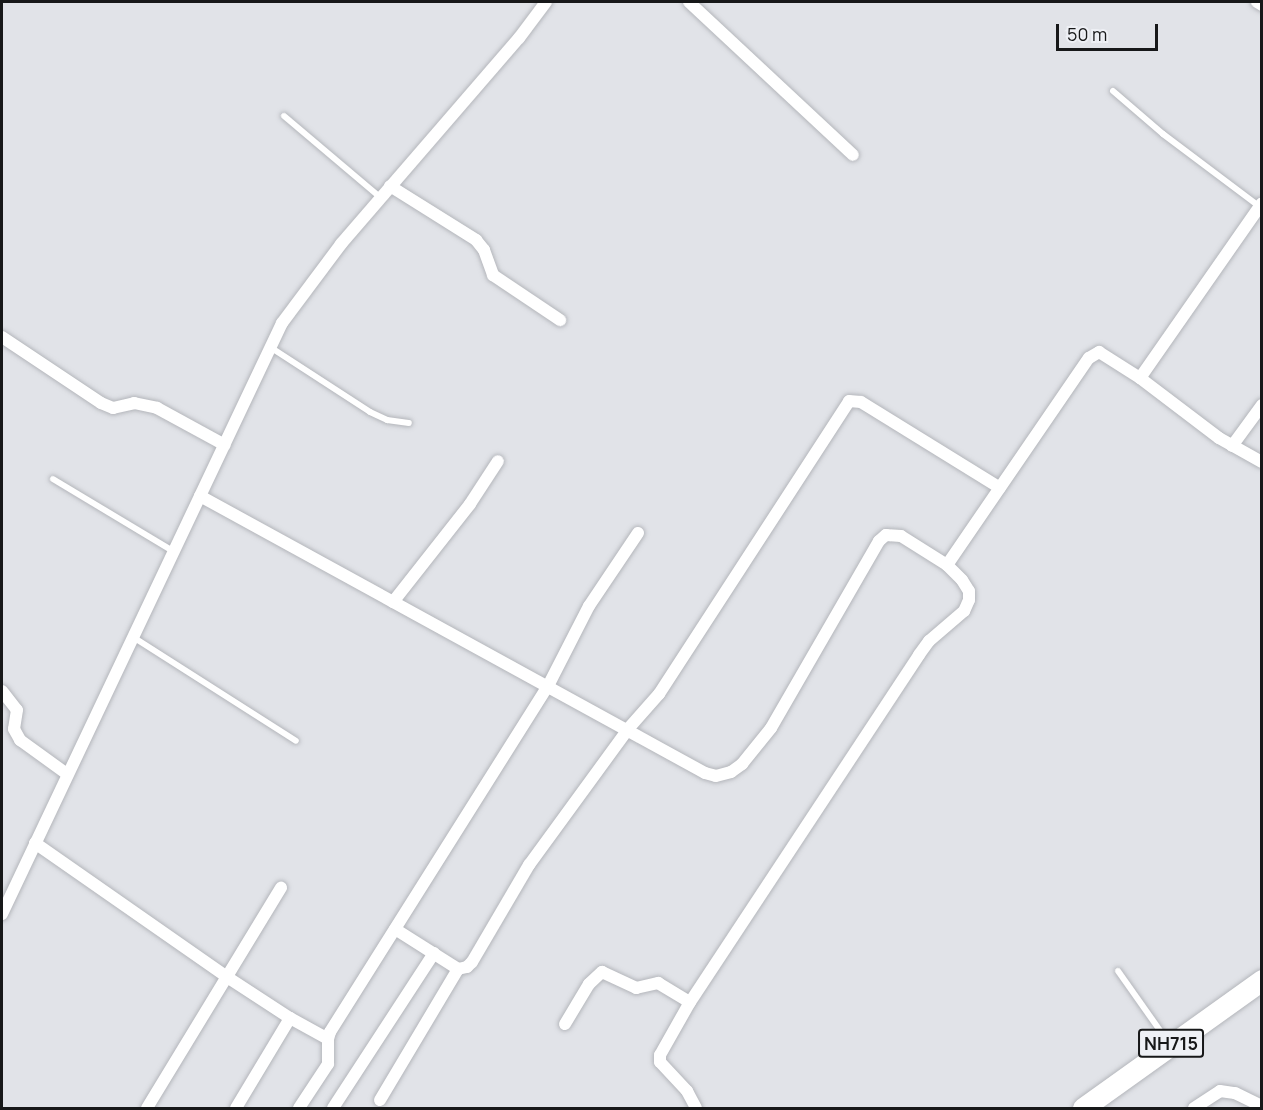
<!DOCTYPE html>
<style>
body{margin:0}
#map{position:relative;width:1263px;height:1110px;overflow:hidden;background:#e1e3e8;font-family:Manrope,sans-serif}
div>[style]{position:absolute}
.roads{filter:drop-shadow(0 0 2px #b4b6bb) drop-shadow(0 0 2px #b4b6bb)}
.lane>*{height:6px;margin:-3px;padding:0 3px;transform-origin:3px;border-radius:3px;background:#fff}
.street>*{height:12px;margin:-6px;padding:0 6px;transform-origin:6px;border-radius:6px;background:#fff}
.highway>*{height:21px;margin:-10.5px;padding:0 10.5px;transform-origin:10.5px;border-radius:10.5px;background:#fff}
span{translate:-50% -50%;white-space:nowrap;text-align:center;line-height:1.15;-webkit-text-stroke:4.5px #eef0f5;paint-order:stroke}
.shield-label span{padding:2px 4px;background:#eef0f5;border:2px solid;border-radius:4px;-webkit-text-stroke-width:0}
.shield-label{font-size:18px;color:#171819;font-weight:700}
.frame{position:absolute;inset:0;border:3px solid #171819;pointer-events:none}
.scale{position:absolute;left:1056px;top:24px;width:102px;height:27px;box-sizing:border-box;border:3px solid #171819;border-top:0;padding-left:8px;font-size:18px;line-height:21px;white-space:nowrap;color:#171819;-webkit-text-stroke:4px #eef0f5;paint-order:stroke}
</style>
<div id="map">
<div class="roads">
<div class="lane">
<i style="left:1113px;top:91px;width:66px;rotate:40.7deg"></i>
<i style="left:1163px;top:134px;width:120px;rotate:36.9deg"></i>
<i style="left:284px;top:116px;width:126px;rotate:40.2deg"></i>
<i style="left:270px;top:347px;width:119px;rotate:33deg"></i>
<i style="left:370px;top:412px;width:19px;rotate:25deg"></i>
<i style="left:387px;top:420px;width:22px;rotate:8deg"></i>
<i style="left:53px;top:479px;width:140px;rotate:31deg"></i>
<i style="left:133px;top:637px;width:193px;rotate:32.5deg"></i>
<i style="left:1118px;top:971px;width:87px;rotate:54.8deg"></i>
</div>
<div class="street">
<i style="left:689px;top:2px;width:224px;rotate:43deg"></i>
<i style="left:1257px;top:2px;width:6px;rotate:31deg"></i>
<i style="left:390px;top:186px;width:102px;rotate:32.1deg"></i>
<i style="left:476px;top:240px;width:13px;rotate:51deg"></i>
<i style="left:484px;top:250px;width:27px;rotate:70deg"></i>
<i style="left:493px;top:275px;width:81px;rotate:33.9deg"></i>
<i style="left:2px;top:337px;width:119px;rotate:33.7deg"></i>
<i style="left:101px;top:403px;width:13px;rotate:23deg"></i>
<i style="left:113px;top:408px;width:22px;rotate:-13deg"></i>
<i style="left:134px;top:403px;width:24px;rotate:12deg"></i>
<i style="left:157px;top:408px;width:77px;rotate:28.6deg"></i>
<i style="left:1140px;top:378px;width:213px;rotate:-55.1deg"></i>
<i style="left:1232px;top:446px;width:51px;rotate:-53.8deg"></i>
<i style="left:200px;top:496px;width:576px;rotate:28.75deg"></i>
<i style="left:705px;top:773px;width:11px;rotate:15deg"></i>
<i style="left:716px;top:776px;width:16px;rotate:-15deg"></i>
<i style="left:731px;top:772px;width:14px;rotate:-36deg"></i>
<i style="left:742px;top:764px;width:46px;rotate:-51.1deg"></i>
<i style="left:771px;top:728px;width:216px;rotate:-60deg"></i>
<i style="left:879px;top:541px;width:9px;rotate:-41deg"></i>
<i style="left:886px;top:535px;width:15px;rotate:4deg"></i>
<i style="left:901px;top:536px;width:54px;rotate:32.2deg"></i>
<i style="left:947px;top:565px;width:21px;rotate:45deg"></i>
<i style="left:962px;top:580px;width:13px;rotate:58deg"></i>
<i style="left:969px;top:591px;width:9px;rotate:90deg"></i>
<i style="left:969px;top:600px;width:12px;rotate:114deg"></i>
<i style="left:964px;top:611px;width:46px;rotate:139.4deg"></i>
<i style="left:929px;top:641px;width:17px;rotate:126deg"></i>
<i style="left:919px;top:655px;width:416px;rotate:123.4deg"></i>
<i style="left:690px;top:1002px;width:61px;rotate:119.5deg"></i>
<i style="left:660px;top:1055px;width:7px;rotate:90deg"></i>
<i style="left:660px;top:1062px;width:40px;rotate:47deg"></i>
<i style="left:687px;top:1091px;width:19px;rotate:62deg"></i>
<i style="left:947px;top:565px;width:251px;rotate:-55.6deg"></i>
<i style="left:1089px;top:358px;width:12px;rotate:-31deg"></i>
<i style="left:1099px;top:352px;width:49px;rotate:32.4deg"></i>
<i style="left:1140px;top:378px;width:99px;rotate:37.2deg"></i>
<i style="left:1219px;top:438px;width:49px;rotate:29.2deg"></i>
<i style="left:393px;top:602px;width:125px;rotate:-51.8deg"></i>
<i style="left:470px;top:504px;width:51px;rotate:-56.9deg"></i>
<i style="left:2px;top:691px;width:24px;rotate:52deg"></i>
<i style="left:17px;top:710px;width:19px;rotate:99deg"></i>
<i style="left:14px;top:729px;width:13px;rotate:61deg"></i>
<i style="left:20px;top:740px;width:58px;rotate:35.9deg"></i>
<i style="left:35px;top:843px;width:234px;rotate:34.9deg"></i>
<i style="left:227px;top:977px;width:75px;rotate:33.1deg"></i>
<i style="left:290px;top:1018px;width:43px;rotate:28.9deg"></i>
<i style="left:2px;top:914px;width:654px;rotate:-64.65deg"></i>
<i style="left:282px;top:323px;width:99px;rotate:-53.2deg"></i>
<i style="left:341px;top:244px;width:272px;rotate:-49.2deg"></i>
<i style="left:519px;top:38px;width:45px;rotate:-53.1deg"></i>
<i style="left:395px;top:929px;width:75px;rotate:32.4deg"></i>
<i style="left:565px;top:1024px;width:47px;rotate:-59deg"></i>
<i style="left:589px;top:984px;width:18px;rotate:-43deg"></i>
<i style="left:602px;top:972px;width:38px;rotate:25deg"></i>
<i style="left:636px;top:988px;width:23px;rotate:-13deg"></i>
<i style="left:658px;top:983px;width:37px;rotate:31deg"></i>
<i style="left:380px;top:1100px;width:152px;rotate:-59.2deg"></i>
<i style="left:458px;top:969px;width:9px;rotate:-13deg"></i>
<i style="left:467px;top:967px;width:7px;rotate:-45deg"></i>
<i style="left:472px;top:962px;width:113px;rotate:-59.6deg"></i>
<i style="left:529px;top:865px;width:168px;rotate:-53.9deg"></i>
<i style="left:628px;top:729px;width:47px;rotate:-48.5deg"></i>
<i style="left:659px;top:694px;width:349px;rotate:-57deg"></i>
<i style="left:849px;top:401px;width:12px;rotate:5deg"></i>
<i style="left:861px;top:402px;width:163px;rotate:31.7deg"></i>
<i style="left:147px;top:1108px;width:258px;rotate:-58.7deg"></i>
<i style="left:236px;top:1108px;width:105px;rotate:-59deg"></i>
<i style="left:299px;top:1108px;width:53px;rotate:-56.6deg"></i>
<i style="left:328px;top:1064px;width:25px;rotate:-90deg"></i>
<i style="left:328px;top:1039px;width:7px;rotate:-74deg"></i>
<i style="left:330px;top:1032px;width:409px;rotate:-57.8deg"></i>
<i style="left:548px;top:686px;width:90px;rotate:-62.9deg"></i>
<i style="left:589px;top:606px;width:88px;rotate:-56.1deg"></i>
<i style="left:333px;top:1108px;width:185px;rotate:-56.9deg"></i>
<i style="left:1194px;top:1108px;width:31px;rotate:-33deg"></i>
<i style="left:1220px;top:1091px;width:15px;rotate:8deg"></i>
<i style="left:1235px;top:1093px;width:30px;rotate:26deg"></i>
</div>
<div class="highway">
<i style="left:1083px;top:1108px;width:220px;rotate:-35.6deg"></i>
</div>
</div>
<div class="shield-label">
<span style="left:1171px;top:1043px">NH715</span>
</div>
<div class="frame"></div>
<div class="scale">50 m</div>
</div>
